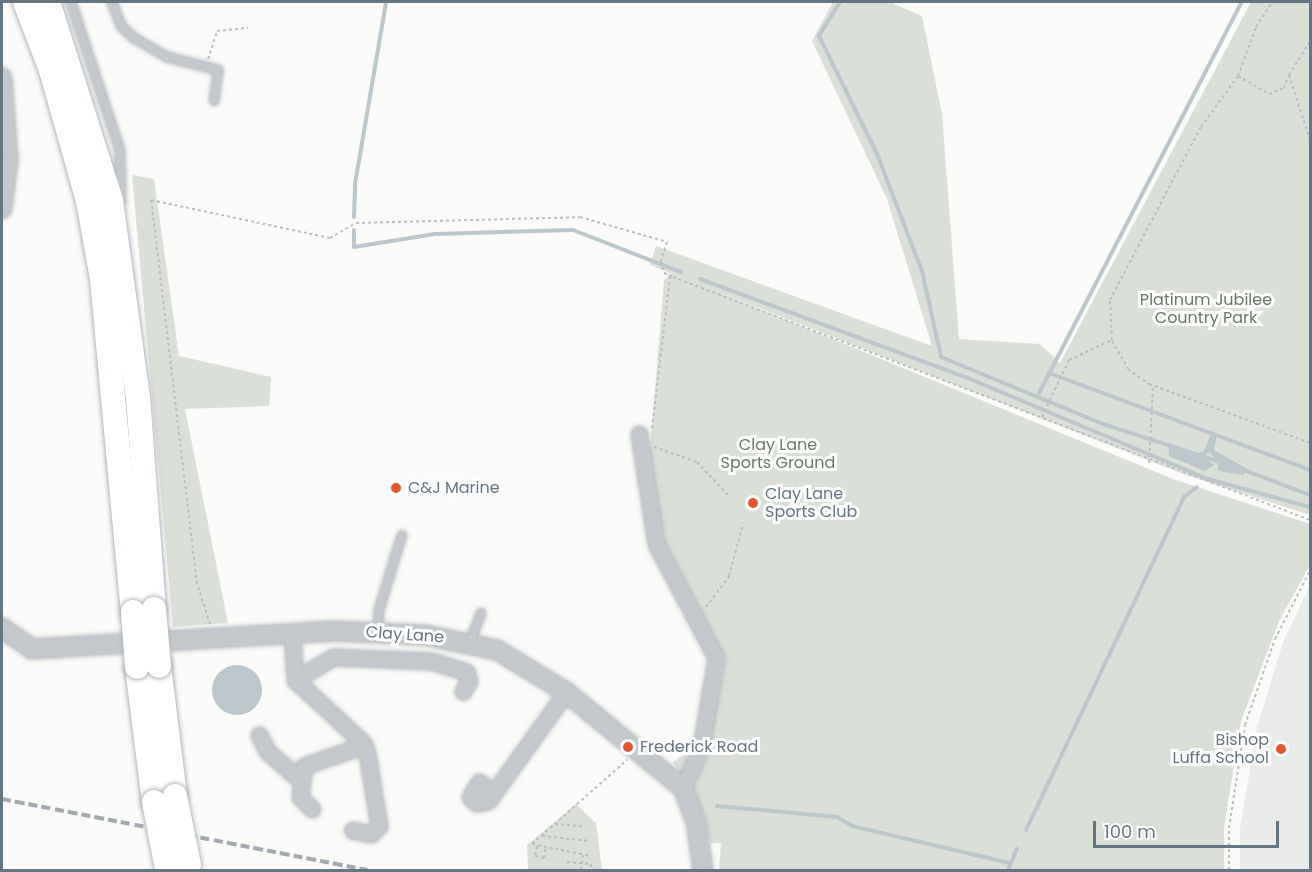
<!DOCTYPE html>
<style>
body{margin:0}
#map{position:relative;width:1312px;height:872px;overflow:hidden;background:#fafaf8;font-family:Poppins,sans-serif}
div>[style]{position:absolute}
.built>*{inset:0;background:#e8e9e9}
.green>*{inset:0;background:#dadfd7}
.water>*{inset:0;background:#bbc7cb}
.round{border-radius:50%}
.stream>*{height:4px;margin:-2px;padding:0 2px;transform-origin:2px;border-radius:2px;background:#bbc7cb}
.path>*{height:2px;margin-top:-1px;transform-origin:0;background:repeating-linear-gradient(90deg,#bbbfc2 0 3px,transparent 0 6px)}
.roads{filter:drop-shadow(0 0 2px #b4b9bd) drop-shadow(0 0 2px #b4b9bd)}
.service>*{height:8px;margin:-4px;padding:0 4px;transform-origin:4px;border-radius:4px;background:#c3c8cc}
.minor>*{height:15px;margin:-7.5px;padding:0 7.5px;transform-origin:7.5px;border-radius:7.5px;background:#c3c8cc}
.tertiary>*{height:18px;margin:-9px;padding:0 9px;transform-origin:9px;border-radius:9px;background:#c3c8cc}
.trunk>*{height:24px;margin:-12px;padding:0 12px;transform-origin:12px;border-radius:12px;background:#fff}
.rail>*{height:4px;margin-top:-2px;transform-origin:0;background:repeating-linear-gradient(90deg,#a2aab0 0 9px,transparent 0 13.5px)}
.bridges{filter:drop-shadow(0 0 2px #b4b9bd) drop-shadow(0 0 2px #b4b9bd)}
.trunk-bridge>*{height:24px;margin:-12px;padding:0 12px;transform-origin:12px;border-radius:12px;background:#fff}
.dots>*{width:16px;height:16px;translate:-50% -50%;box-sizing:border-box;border:3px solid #fff;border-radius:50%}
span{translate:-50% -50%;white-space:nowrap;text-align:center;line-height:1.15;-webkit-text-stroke:6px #fff;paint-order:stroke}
.park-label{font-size:16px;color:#687a64}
.poi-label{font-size:16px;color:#657683}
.left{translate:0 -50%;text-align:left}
.right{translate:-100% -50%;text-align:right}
.street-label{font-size:16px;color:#657683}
.frame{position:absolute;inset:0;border:3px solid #657683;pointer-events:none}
.scale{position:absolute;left:1093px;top:821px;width:186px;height:27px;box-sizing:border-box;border:3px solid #657683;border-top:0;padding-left:8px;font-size:18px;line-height:21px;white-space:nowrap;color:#657683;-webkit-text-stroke:4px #fff;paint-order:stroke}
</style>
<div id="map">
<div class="built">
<i style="clip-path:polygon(1310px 586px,1310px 870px,1240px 870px,1240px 829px,1257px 728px,1283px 642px)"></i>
</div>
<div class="green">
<i style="clip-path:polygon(833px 2px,890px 2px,922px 16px,942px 114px,959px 339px,1040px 344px,1060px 363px,1251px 2px,1310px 2px,1310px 515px,1186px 475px,708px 288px,1173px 479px,1310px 524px,1310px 565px,1279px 621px,1241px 721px,1224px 828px,1224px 870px,719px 870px,721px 843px,710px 843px,704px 815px,673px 762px,685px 754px,698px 767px,707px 752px,725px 658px,660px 538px,649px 461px,664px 281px,670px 273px,650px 265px,656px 246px,932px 346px,887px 199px,812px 41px)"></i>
<i style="clip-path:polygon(132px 175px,154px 179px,179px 356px,271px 377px,269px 406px,185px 409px,228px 623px,173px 627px)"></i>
<i style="clip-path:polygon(576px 804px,596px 823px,602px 870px,528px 870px,527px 845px)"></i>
</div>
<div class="water">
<i style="clip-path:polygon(1211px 434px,1217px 435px,1214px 450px,1247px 469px,1243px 475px,1218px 471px,1218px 461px,1209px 452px,1204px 456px,1214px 465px,1205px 471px,1169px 456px,1168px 442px,1195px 455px,1204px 451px)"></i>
<i class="round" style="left:212px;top:665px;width:50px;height:50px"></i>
</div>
<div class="stream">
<i style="left:840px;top:2px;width:40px;rotate:122deg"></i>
<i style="left:819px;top:36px;width:131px;rotate:63.8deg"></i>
<i style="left:877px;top:154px;width:125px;rotate:69deg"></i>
<i style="left:922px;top:271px;width:88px;rotate:77.5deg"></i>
<i style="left:941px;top:357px;width:175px;rotate:22.5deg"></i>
<i style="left:1103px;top:424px;width:126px;rotate:18deg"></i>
<i style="left:354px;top:217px;width:33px;rotate:-88deg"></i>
<i style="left:355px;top:184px;width:185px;rotate:-80.3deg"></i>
<i style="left:354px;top:230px;width:17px;rotate:90deg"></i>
<i style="left:354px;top:247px;width:82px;rotate:-9.1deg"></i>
<i style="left:435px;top:234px;width:138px;rotate:-1.7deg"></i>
<i style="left:573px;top:230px;width:116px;rotate:21.3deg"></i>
<i style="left:700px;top:279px;width:288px;rotate:20.3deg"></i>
<i style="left:970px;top:379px;width:258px;rotate:22.8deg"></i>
<i style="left:1208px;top:479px;width:106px;rotate:15.4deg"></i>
<i style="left:1049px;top:373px;width:278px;rotate:20.4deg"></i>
<i style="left:1039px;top:393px;width:441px;rotate:-62.6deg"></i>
<i style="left:1241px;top:469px;width:74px;rotate:20.6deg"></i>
<i style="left:717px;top:806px;width:121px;rotate:5.2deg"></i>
<i style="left:837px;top:817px;width:17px;rotate:31deg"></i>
<i style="left:852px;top:826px;width:162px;rotate:13.2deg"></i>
<i style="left:1026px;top:830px;width:369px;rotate:-64.6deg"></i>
<i style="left:1184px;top:497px;width:16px;rotate:-38deg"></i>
<i style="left:1008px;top:870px;width:23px;rotate:-67deg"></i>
</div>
<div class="path">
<i style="left:208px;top:59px;width:29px;rotate:-72deg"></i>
<i style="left:217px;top:31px;width:31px;rotate:-6deg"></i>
<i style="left:1289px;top:75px;width:40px;rotate:-58deg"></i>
<i style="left:1238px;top:76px;width:36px;rotate:30deg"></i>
<i style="left:1269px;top:94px;width:16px;rotate:-22deg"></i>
<i style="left:1284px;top:88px;width:14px;rotate:-69deg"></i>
<i style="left:1289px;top:75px;width:68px;rotate:72.1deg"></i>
<i style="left:1112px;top:341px;width:32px;rotate:60deg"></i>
<i style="left:1128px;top:369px;width:26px;rotate:36deg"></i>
<i style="left:1149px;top:384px;width:171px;rotate:20.1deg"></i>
<i style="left:1042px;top:417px;width:63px;rotate:-64.7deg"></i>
<i style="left:1069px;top:360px;width:47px;rotate:-24.9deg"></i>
<i style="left:1112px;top:340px;width:40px;rotate:-92.9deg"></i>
<i style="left:1110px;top:300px;width:195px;rotate:-62.3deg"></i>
<i style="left:1201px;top:127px;width:63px;rotate:-54deg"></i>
<i style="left:1238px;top:76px;width:52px;rotate:-69.8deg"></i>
<i style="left:1256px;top:27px;width:30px;rotate:-57deg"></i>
<i style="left:652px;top:428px;width:153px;rotate:-83.2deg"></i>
<i style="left:654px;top:447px;width:46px;rotate:19.2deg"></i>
<i style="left:697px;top:462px;width:45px;rotate:46.8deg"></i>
<i style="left:1149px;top:463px;width:77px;rotate:-87deg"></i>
<i style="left:706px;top:607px;width:39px;rotate:-53deg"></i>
<i style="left:729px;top:576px;width:54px;rotate:-74.9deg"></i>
<i style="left:210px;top:624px;width:42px;rotate:-108deg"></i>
<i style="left:197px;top:584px;width:387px;rotate:-96.8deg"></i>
<i style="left:151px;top:200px;width:183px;rotate:12deg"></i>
<i style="left:330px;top:238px;width:30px;rotate:-30deg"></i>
<i style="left:356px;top:223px;width:224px;rotate:-1.5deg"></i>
<i style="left:580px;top:217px;width:91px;rotate:16deg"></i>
<i style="left:667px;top:242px;width:20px;rotate:108deg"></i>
<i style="left:661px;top:261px;width:12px;rotate:76deg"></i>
<i style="left:664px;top:273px;width:10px;rotate:24deg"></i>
<i style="left:673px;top:277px;width:682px;rotate:20.88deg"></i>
<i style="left:555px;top:824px;width:27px;rotate:4deg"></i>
<i style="left:542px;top:836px;width:48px;rotate:5.9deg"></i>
<i style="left:532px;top:844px;width:127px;rotate:-41.5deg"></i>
<i style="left:532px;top:844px;width:60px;rotate:11.5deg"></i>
<i style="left:537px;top:846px;width:10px;rotate:101deg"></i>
<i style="left:535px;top:856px;width:9px;rotate:13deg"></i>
<i style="left:544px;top:858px;width:11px;rotate:-80deg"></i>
<i style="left:567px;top:862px;width:24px;rotate:5deg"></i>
<i style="left:591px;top:864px;width:6px;rotate:99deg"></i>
<i style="left:581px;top:870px;width:16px;rotate:-83deg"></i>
<i style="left:1229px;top:870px;width:42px;rotate:-90deg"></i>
<i style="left:1229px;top:828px;width:104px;rotate:-81.2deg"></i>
<i style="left:1245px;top:725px;width:91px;rotate:-70.8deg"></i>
<i style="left:1275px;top:639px;width:76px;rotate:-62.8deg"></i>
</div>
<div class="roads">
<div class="service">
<i style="left:71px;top:2px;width:156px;rotate:71.7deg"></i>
<i style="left:120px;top:150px;width:52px;rotate:88.9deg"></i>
<i style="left:112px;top:2px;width:26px;rotate:69deg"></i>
<i style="left:121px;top:26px;width:18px;rotate:43deg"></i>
<i style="left:134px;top:38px;width:38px;rotate:30deg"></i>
<i style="left:167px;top:57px;width:53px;rotate:14.3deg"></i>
<i style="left:218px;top:70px;width:31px;rotate:97deg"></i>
<i style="left:378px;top:632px;width:22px;rotate:-87deg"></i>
<i style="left:379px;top:610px;width:78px;rotate:-73deg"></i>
<i style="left:470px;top:642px;width:31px;rotate:-69deg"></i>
</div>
<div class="minor">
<i style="left:639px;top:434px;width:111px;rotate:81.2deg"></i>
<i style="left:656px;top:544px;width:129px;rotate:62.2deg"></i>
<i style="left:716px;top:658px;width:90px;rotate:99.6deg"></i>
<i style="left:701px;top:747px;width:45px;rotate:113.7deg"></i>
<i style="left:292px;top:632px;width:48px;rotate:86.4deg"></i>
<i style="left:295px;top:680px;width:90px;rotate:42.7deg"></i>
<i style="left:361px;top:741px;width:13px;rotate:63deg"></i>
<i style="left:367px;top:753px;width:74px;rotate:80.7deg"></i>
<i style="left:379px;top:826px;width:11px;rotate:135deg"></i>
<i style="left:371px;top:834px;width:19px;rotate:-168deg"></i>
<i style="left:295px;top:680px;width:44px;rotate:-31.2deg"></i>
<i style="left:333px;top:657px;width:98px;rotate:2.3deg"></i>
<i style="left:431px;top:661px;width:37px;rotate:17deg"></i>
<i style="left:466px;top:672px;width:9px;rotate:72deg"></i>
<i style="left:469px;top:681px;width:12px;rotate:121deg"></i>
<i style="left:259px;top:735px;width:18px;rotate:63deg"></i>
<i style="left:267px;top:751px;width:43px;rotate:41.2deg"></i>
<i style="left:491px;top:791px;width:15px;rotate:-143deg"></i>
<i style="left:479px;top:782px;width:17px;rotate:121deg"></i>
<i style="left:470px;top:797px;width:8px;rotate:45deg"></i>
<i style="left:476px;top:803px;width:12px;rotate:-9deg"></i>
<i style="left:488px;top:801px;width:134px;rotate:-54.4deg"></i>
<i style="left:312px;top:809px;width:17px;rotate:-135deg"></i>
<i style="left:300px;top:797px;width:31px;rotate:-83deg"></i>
<i style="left:304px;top:766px;width:64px;rotate:-19.3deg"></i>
</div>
<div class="tertiary">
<i style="left:2px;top:78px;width:82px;rotate:85.8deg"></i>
<i style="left:8px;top:160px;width:49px;rotate:97deg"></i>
<i style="left:2px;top:628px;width:37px;rotate:35deg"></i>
<i style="left:32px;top:649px;width:302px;rotate:-3.4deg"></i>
<i style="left:333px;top:631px;width:92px;rotate:2.5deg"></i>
<i style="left:425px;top:635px;width:74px;rotate:11.8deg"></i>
<i style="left:497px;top:650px;width:81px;rotate:31.3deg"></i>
<i style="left:566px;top:692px;width:151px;rotate:39.4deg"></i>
<i style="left:683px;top:788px;width:36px;rotate:69deg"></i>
<i style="left:696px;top:822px;width:49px;rotate:81.7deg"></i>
</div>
<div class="trunk">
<i style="left:25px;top:2px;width:73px;rotate:69.1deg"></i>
<i style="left:51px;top:70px;width:136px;rotate:74.2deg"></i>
<i style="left:88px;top:201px;width:79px;rotate:79.8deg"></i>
<i style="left:102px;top:279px;width:334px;rotate:84.7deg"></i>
<i style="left:48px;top:2px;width:209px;rotate:72.4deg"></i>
<i style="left:111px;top:201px;width:198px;rotate:82.2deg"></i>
<i style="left:138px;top:397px;width:213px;rotate:85.7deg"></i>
<i style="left:159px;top:666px;width:131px;rotate:83deg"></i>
<i style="left:137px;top:667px;width:136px;rotate:82.8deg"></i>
</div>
</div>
<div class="rail">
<i style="left:2px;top:799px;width:372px;rotate:11deg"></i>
</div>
<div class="bridges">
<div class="trunk-bridge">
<i style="left:154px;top:609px;width:57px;rotate:85deg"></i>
<i style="left:133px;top:612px;width:55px;rotate:85.8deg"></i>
<i style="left:175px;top:796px;width:70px;rotate:78.5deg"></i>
<i style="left:154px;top:802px;width:68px;rotate:79deg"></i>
</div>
</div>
<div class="dots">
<i style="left:396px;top:488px;background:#e4572e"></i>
<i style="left:753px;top:503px;background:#e4572e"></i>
<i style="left:628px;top:747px;background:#e4572e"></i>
<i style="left:1281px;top:749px;background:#e4572e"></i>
</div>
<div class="park-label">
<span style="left:1206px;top:309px">Platinum Jubilee<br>Country Park</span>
<span style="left:778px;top:454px">Clay Lane<br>Sports Ground</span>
</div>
<div class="poi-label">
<span class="left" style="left:408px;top:488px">C&amp;J Marine</span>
<span class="left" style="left:765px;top:503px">Clay Lane<br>Sports Club</span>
<span class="right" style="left:1269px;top:749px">Bishop<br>Luffa School</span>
<span class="left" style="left:640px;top:747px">Frederick Road</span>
</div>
<div class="street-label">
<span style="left:405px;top:635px;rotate:4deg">Clay Lane</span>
</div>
<div class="frame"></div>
<div class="scale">100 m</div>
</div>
